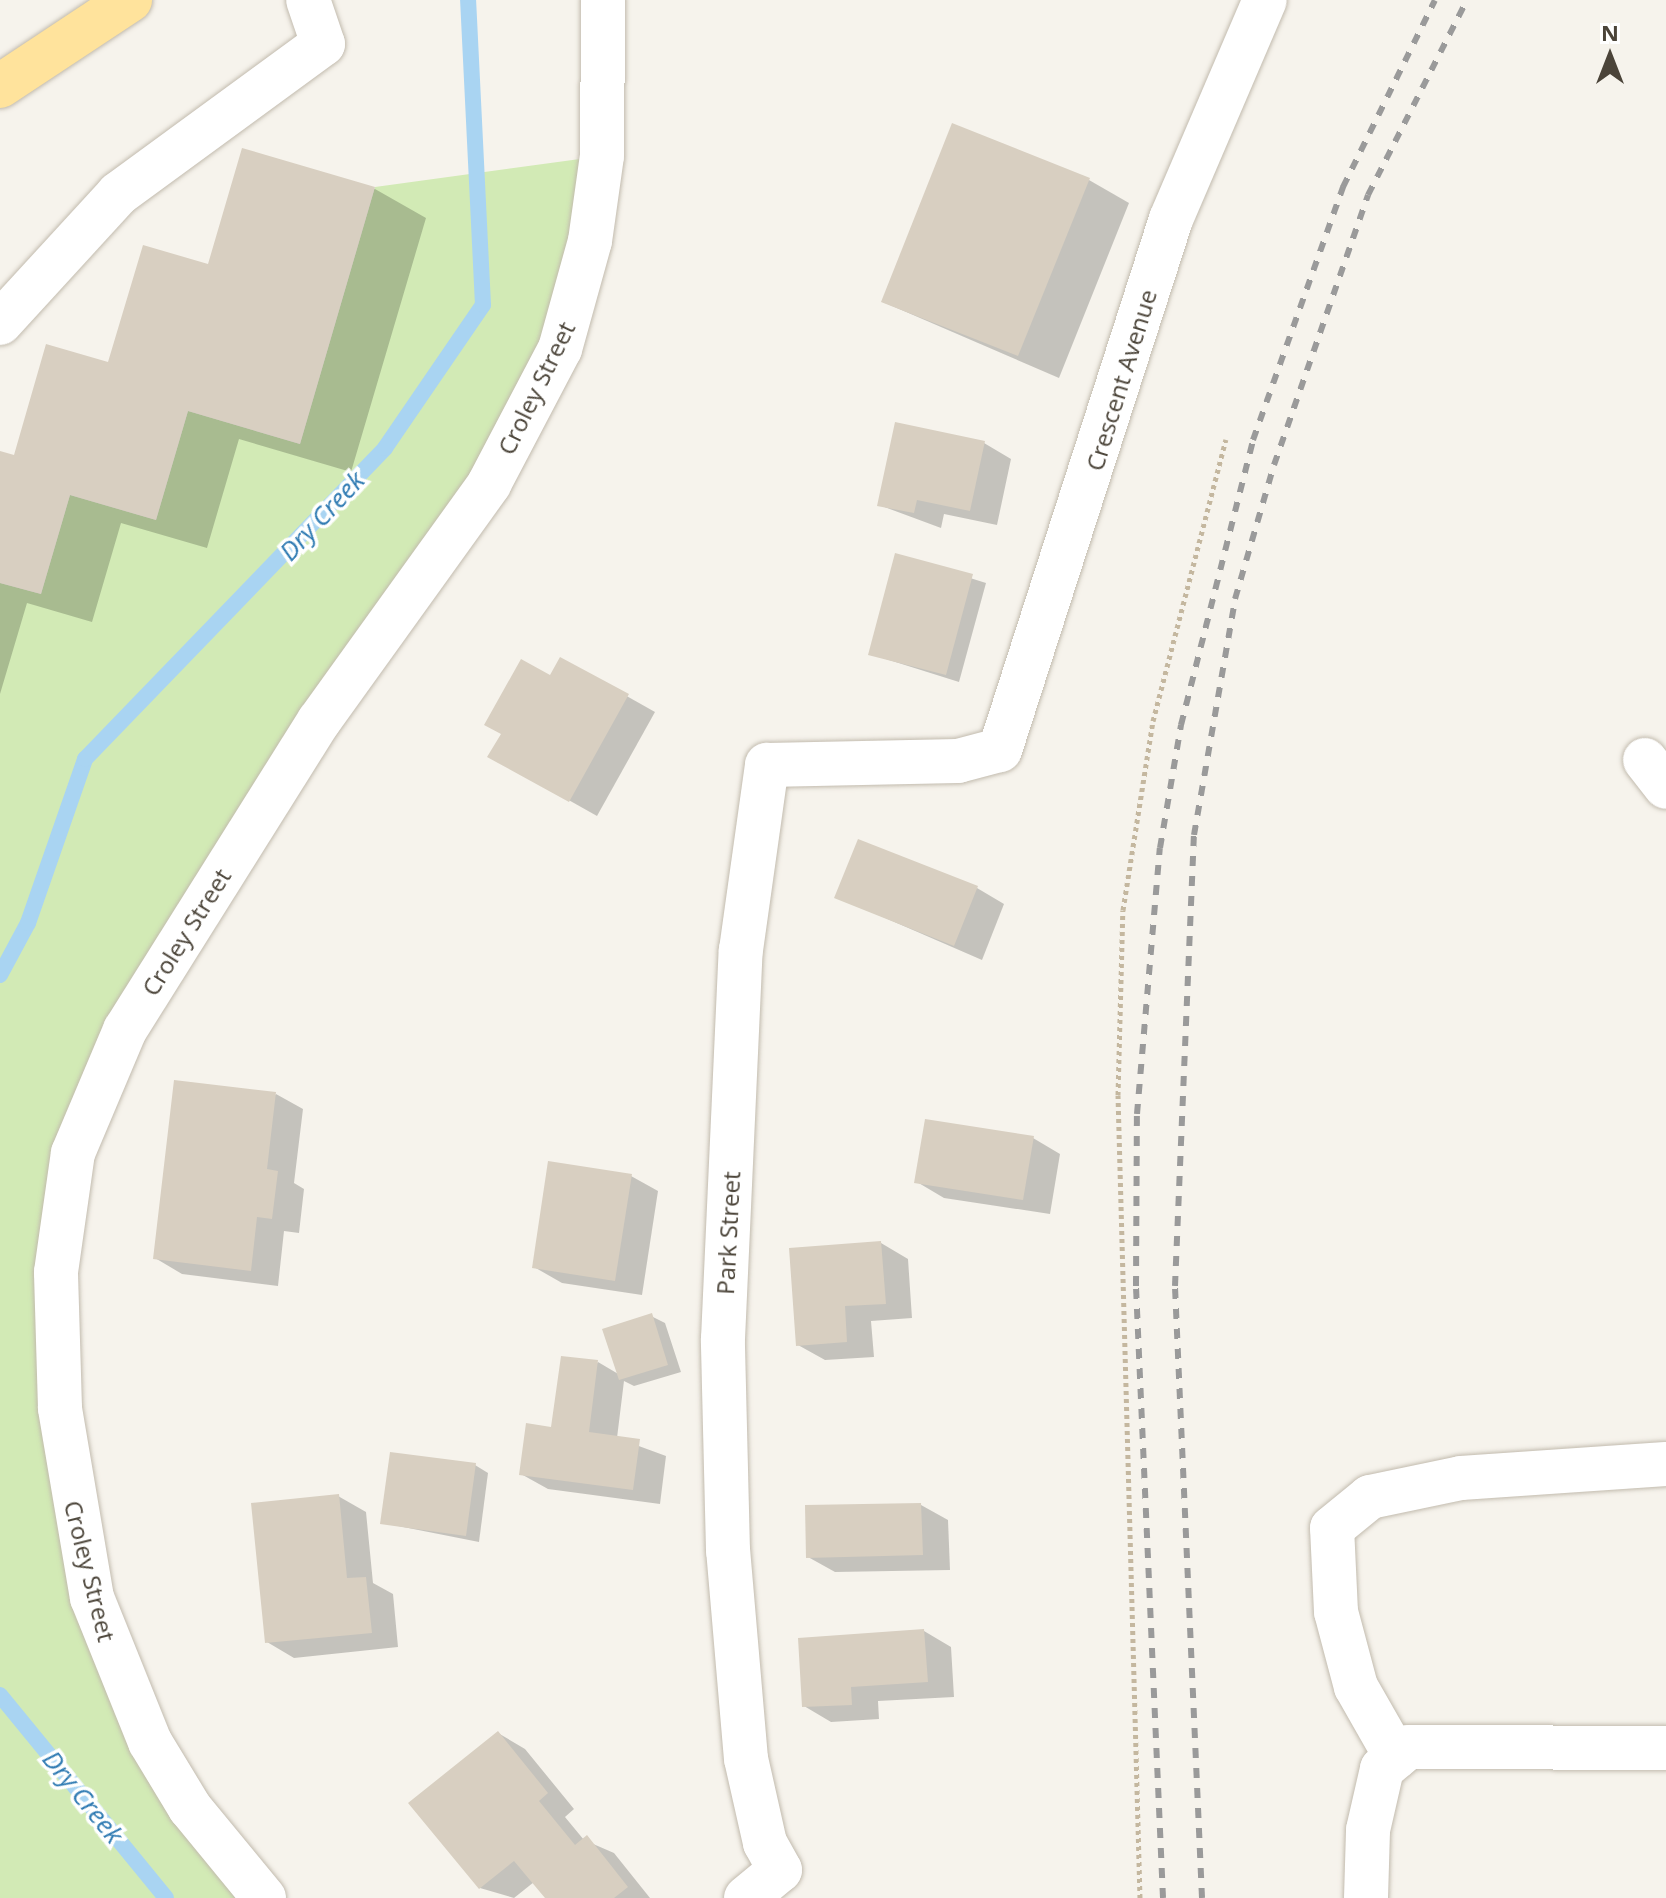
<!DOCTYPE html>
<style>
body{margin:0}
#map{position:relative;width:1666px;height:1898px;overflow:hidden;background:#f6f3ec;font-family:"Open Sans",sans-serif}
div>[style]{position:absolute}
.green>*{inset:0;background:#d2eab5}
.shadow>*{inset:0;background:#0003}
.stream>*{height:16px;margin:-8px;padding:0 8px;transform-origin:8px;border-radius:8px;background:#a9d4f2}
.building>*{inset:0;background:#d8cfc1}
.path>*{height:5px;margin-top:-2.5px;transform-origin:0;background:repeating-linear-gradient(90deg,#c4b79f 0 4px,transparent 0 8px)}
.roads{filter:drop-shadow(0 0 2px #c2bbae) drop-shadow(0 0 2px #c2bbae)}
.minor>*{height:44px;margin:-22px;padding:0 22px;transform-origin:22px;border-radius:22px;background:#fff}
.major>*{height:44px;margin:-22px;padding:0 22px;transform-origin:22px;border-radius:22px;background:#ffe39c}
.rail>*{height:6px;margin-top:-3px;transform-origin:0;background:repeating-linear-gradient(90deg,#9a9a9a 0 10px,transparent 0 20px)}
span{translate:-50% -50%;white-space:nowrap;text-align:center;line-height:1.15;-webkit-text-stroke:7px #fff;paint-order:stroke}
.street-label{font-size:24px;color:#4b4439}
.water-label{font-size:26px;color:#2e7ab2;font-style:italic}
.north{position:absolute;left:1570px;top:16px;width:80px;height:80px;-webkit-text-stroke:6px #fff;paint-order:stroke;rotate:0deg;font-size:22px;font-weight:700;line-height:32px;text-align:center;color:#4b4439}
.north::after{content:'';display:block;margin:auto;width:28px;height:36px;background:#4b4439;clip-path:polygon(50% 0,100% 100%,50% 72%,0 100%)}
</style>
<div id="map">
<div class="green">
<i style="clip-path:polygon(602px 156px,560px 349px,125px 1030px,56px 1272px,92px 1598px,264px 1898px,0 1898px,0 583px,41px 594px,70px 495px,156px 520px,188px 411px,300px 444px,375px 187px)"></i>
</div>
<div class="shadow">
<i style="clip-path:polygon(243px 151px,375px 189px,426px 218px,351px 472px,239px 439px,207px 548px,121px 523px,92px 622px,27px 603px,0 694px,0 453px,15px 457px,209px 266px)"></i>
<i style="clip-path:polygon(1089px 180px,1129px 203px,1059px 378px,883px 302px)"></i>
<i style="clip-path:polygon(984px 443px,1011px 459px,997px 525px,944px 514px,941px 528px,879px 505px)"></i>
<i style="clip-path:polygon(897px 555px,986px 583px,959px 682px,870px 654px)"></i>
<i style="clip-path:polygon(561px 659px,655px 712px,597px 816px,517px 771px)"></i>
<i style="clip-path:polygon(977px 888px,1004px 904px,982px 960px,837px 897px)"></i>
<i style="clip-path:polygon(276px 1094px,303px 1109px,294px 1183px,304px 1189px,299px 1233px,284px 1231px,278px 1286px,182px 1274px,155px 1258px)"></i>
<i style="clip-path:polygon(1033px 1138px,1060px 1154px,1050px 1214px,944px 1198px,917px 1182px)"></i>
<i style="clip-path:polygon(631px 1176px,658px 1191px,642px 1295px,562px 1283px,534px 1267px)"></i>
<i style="clip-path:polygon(881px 1243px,908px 1259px,912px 1318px,871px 1321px,874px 1357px,825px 1360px,798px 1345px)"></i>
<i style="clip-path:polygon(651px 1316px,665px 1323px,681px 1372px,634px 1386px,624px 1381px,617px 1438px,666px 1456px,660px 1504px,548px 1489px,521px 1474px,598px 1362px,620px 1375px)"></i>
<i style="clip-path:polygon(475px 1465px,488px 1473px,479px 1542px,383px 1523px)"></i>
<i style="clip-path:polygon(338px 1496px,366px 1512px,373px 1583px,393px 1594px,398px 1647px,294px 1658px,267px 1642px)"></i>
<i style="clip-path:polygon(921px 1505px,948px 1520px,950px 1570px,835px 1572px,808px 1557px)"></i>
<i style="clip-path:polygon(924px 1631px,951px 1647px,954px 1697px,878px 1701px,879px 1719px,831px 1722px,804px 1706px)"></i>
<i style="clip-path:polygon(498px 1733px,525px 1749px,574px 1809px,565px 1817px,584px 1840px,614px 1853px,650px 1898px,547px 1898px,534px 1882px,514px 1898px,480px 1888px)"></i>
</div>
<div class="stream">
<i style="left:0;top:975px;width:59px;rotate:-61.7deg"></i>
<i style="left:28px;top:923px;width:174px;rotate:-70.8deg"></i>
<i style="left:85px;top:759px;width:432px;rotate:-46deg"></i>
<i style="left:385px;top:448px;width:173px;rotate:-55.6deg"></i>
<i style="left:483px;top:305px;width:305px;rotate:-92.8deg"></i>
<i style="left:0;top:1695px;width:262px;rotate:50.7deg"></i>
</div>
<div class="building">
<i style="clip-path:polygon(952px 123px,1090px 178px,1018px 356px,881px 302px)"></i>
<i style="clip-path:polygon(242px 148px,375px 187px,300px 444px,188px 411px,156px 520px,70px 495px,41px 594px,0 583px,0 451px,14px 455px,46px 344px,108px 362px,143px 245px,208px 264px)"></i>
<i style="clip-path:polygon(895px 422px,985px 441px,970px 511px,917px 500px,914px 513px,877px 506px)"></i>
<i style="clip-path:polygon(895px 553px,973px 574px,946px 675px,868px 655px)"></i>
<i style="clip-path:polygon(560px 657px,629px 694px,569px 802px,487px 757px,501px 734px,484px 725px,521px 659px,550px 675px)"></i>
<i style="clip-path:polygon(858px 839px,978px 886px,954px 946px,834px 898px)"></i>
<i style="clip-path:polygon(174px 1080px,276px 1092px,267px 1169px,278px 1171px,272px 1219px,257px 1217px,251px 1271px,153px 1259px)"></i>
<i style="clip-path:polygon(925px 1119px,1034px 1136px,1023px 1200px,914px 1183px)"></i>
<i style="clip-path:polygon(548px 1161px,632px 1174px,615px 1281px,532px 1268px)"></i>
<i style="clip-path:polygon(881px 1241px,886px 1304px,845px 1306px,847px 1342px,796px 1346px,789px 1248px)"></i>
<i style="clip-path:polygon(652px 1313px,668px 1365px,619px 1380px,602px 1329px)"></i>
<i style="clip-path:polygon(561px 1356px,598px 1360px,589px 1432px,640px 1439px,633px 1490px,519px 1475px,526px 1423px,551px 1427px)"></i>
<i style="clip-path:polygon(390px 1452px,476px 1463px,466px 1536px,380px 1524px)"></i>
<i style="clip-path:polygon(339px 1494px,347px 1578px,366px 1577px,372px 1633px,265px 1643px,251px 1503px)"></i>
<i style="clip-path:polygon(921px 1503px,923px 1555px,806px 1558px,805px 1505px)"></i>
<i style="clip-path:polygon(924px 1629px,928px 1682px,851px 1687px,852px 1705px,802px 1707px,798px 1638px)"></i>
<i style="clip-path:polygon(498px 1731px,548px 1793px,539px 1801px,575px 1845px,587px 1835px,628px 1887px,614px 1898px,545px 1898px,514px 1861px,479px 1889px,408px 1803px)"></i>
</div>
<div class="path">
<i style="left:1140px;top:1898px;width:803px;rotate:-91.57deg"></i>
<i style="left:1118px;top:1095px;width:185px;rotate:-88.5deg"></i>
<i style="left:1123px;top:910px;width:191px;rotate:-81deg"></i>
<i style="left:1153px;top:721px;width:291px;rotate:-75.5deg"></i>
</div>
<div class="roads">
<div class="minor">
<i style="left:0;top:323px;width:175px;rotate:-47.5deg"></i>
<i style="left:118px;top:194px;width:254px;rotate:-36.2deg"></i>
<i style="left:323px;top:44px;width:46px;rotate:-108.8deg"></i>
<i style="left:1645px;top:760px;width:34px;rotate:52deg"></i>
<i style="left:1396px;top:1757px;width:81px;rotate:-119.7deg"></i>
<i style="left:1356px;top:1687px;width:78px;rotate:-104.9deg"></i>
<i style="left:1336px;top:1612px;width:84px;rotate:-92.7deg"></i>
<i style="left:1332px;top:1528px;width:49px;rotate:-39.2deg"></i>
<i style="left:1370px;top:1497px;width:93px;rotate:-11.8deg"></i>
<i style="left:1461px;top:1478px;width:205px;rotate:-3.9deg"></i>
<i style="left:264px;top:1898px;width:117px;rotate:-129.4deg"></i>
<i style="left:190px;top:1808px;width:77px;rotate:-121.2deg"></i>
<i style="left:150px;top:1742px;width:155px;rotate:-111.9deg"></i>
<i style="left:92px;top:1598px;width:193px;rotate:-99.6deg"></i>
<i style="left:60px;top:1408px;width:136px;rotate:-91.7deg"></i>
<i style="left:56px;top:1272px;width:120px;rotate:-81.9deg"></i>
<i style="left:73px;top:1153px;width:134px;rotate:-67.1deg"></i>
<i style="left:125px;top:1030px;width:365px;rotate:-57.9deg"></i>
<i style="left:319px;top:721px;width:292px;rotate:-54.3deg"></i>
<i style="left:489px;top:484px;width:153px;rotate:-62.3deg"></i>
<i style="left:560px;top:349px;width:112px;rotate:-74.5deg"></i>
<i style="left:590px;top:241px;width:86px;rotate:-82deg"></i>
<i style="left:602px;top:156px;width:156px;rotate:-89.6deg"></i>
<i style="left:746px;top:1898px;width:44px;rotate:-39.5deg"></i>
<i style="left:780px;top:1870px;width:31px;rotate:-119deg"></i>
<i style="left:765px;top:1843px;width:86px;rotate:-102.7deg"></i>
<i style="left:746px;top:1759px;width:209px;rotate:-94.9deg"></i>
<i style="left:728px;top:1551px;width:212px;rotate:-91.4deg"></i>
<i style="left:723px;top:1339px;width:389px;rotate:-87.4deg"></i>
<i style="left:741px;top:950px;width:187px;rotate:-82deg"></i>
<i style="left:767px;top:765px;width:191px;rotate:-1.2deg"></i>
<i style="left:958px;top:761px;width:43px;rotate:-14.7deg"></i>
<i style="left:1000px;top:750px;width:558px;rotate:-72.15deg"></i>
<i style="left:1171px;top:219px;width:238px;rotate:-66.8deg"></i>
<i style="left:1366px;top:1898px;width:68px;rotate:-88.3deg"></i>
<i style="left:1368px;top:1830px;width:63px;rotate:-77.1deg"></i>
<i style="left:1382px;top:1769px;width:34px;rotate:-40deg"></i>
<i style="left:1408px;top:1747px;width:258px;rotate:0.2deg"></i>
</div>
<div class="major">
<i style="left:0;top:86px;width:156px;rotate:-33.5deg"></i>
</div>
</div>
<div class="rail">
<i style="left:1163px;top:1898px;width:613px;rotate:-92.53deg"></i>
<i style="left:1136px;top:1286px;width:172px;rotate:-89.7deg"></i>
<i style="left:1137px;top:1114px;width:267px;rotate:-85.1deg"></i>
<i style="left:1160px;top:848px;width:125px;rotate:-80.3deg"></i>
<i style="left:1181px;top:725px;width:294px;rotate:-75.8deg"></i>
<i style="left:1253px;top:440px;width:269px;rotate:-70.4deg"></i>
<i style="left:1343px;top:187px;width:208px;rotate:-63.8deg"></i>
<i style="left:1202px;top:1898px;width:613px;rotate:-92.53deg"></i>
<i style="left:1175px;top:1286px;width:451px;rotate:-87.6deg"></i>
<i style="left:1194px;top:835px;width:240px;rotate:-80.1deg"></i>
<i style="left:1235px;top:599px;width:140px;rotate:-73.8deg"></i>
<i style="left:1274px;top:465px;width:286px;rotate:-70.8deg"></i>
<i style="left:1368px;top:195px;width:219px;rotate:-63.1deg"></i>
</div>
<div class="street-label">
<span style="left:1121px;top:380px;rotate:-73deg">Crescent Avenue</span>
<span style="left:536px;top:388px;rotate:-64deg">Croley Street</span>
<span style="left:186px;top:932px;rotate:-58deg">Croley Street</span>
<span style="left:728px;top:1233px;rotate:-87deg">Park Street</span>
<span style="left:90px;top:1571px;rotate:76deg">Croley Street</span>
</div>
<div class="water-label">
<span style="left:322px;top:516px;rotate:-47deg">Dry Creek</span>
<span style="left:83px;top:1797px;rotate:51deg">Dry Creek</span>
</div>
<div class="north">N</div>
</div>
